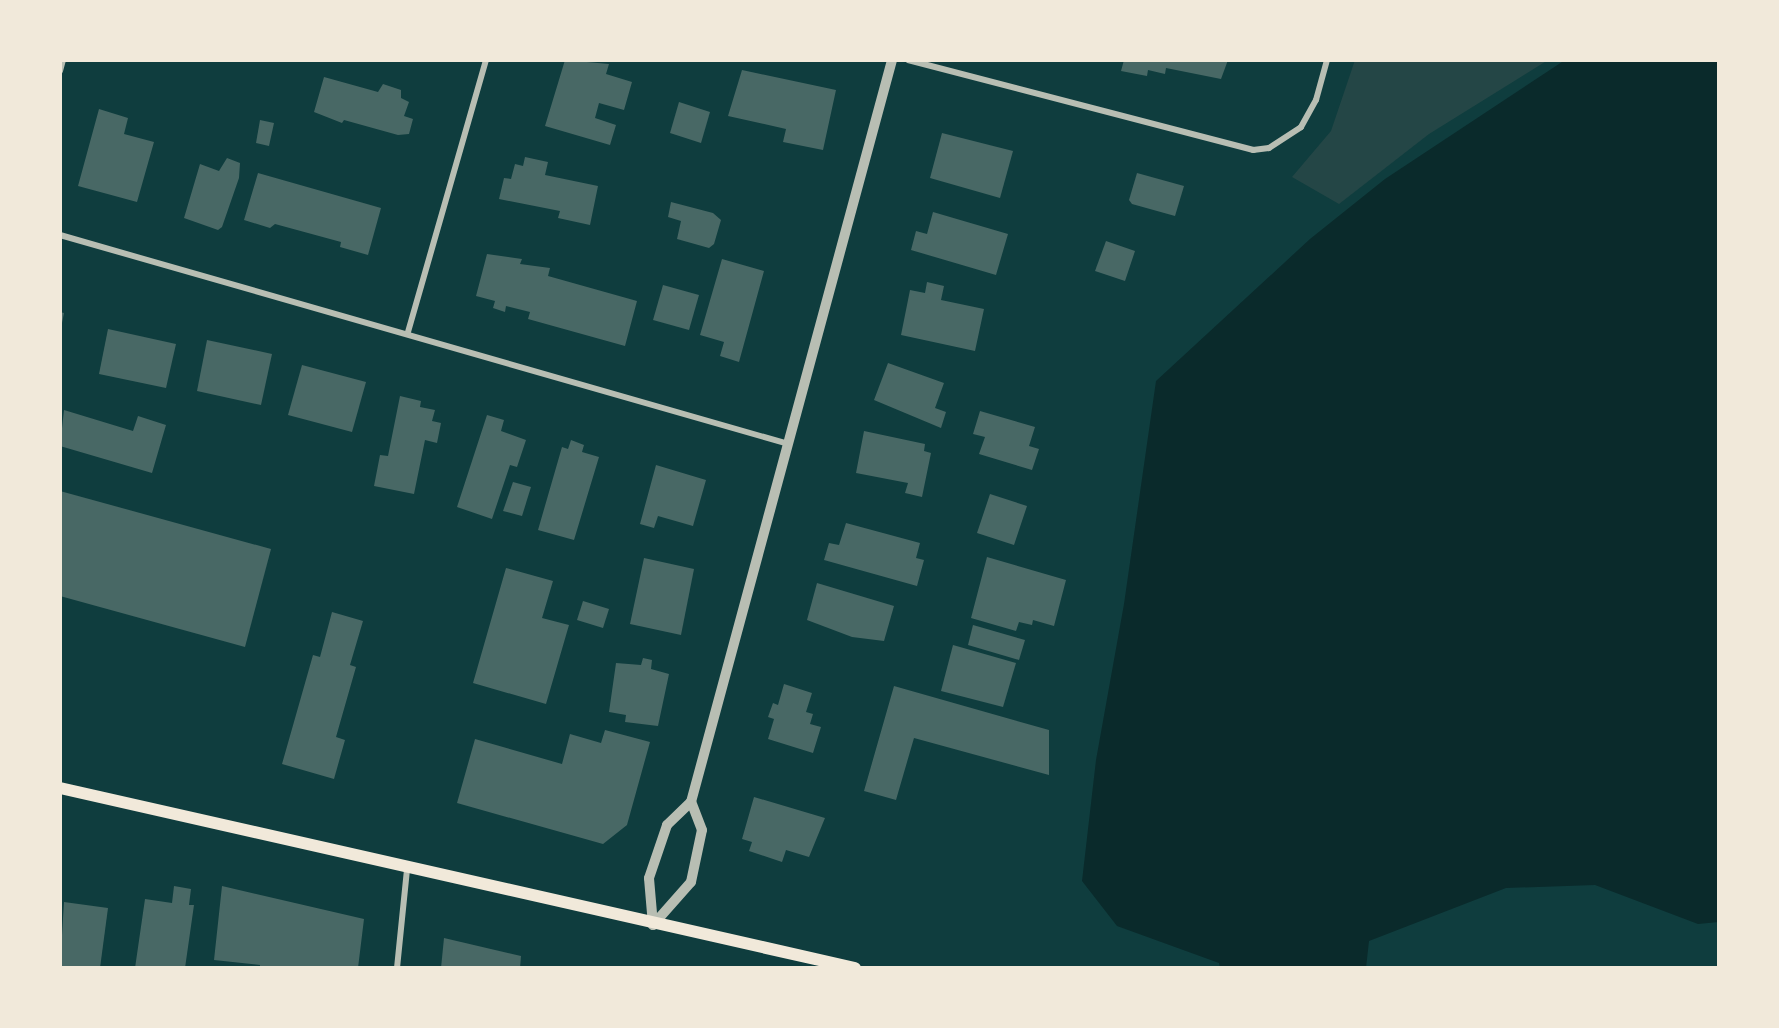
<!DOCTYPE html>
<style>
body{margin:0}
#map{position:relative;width:1779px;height:1028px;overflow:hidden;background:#0f3d3e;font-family:Merriweather,serif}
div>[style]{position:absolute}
.green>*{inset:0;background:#244646}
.water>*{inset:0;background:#0a2a2b}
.building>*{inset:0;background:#486865}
.minor>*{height:6px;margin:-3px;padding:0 3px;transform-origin:3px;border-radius:3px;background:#b8beb3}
.tertiary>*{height:10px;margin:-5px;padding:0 5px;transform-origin:5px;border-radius:5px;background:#b8beb3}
.secondary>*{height:12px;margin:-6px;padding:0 6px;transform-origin:6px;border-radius:6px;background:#f1e9da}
span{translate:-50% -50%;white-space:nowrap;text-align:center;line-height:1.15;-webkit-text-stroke:5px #f1e9da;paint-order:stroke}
.frame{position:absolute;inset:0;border:62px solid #f1e9da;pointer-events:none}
</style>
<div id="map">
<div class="green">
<i style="clip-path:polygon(1355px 60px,1548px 60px,1429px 134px,1339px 204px,1292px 177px,1331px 131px)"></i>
</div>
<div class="water">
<i style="clip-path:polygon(1565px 60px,1719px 60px,1719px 922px,1698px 924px,1595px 885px,1506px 888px,1369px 941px,1366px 968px,1220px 968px,1219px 963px,1117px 926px,1082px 881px,1096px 760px,1124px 604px,1156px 381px,1310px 239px,1385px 179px)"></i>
</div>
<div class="building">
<i style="clip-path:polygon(565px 60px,609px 64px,606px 74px,632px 82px,624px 110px,599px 103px,595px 118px,616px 125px,610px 145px,545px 126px)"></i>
<i style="clip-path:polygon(1124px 60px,1228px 60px,1221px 79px,1166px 68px,1165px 74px,1148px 70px,1147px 76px,1121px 71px)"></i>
<i style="clip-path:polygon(742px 70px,836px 90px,823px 150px,783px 142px,786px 129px,728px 116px)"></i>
<i style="clip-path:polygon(324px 77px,378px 92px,383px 84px,401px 90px,401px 98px,409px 102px,404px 116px,413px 119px,409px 134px,398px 135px,344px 120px,342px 123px,314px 112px)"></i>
<i style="clip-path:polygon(679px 102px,710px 112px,701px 143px,670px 133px)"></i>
<i style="clip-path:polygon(99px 109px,128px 118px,124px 134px,154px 142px,137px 202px,78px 186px)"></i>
<i style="clip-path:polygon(260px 120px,274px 123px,269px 146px,256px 143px)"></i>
<i style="clip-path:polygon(942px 133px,1013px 151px,1000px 198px,930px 178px)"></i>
<i style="clip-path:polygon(525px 157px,548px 162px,545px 175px,598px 186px,590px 225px,558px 218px,560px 211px,499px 199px,504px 178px,511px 179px,515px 164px,523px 166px)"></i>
<i style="clip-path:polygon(227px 158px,240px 163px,239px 178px,222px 227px,218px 230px,184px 218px,200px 164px,219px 171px)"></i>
<i style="clip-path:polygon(258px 173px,381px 208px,368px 255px,340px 247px,341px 242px,275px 224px,270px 228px,244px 220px)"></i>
<i style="clip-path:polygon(1137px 173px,1184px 186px,1175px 216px,1132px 204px,1129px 200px)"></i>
<i style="clip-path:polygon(671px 202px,713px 213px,721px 220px,714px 244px,709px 248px,677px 239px,681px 221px,668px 217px)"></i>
<i style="clip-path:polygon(933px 212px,1008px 234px,996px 275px,911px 250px,916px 231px,927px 234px)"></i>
<i style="clip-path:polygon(1106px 241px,1135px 251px,1125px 281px,1095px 271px)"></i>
<i style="clip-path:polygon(487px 254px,522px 259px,520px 264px,550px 268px,548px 276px,637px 301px,625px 346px,528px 319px,530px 312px,506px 306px,505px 312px,493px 308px,495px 301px,476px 296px)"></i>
<i style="clip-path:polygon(722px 259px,764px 271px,739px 362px,720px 356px,724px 342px,700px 335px)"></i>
<i style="clip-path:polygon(927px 282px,944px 286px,941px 300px,984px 309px,975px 351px,901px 335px,910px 290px,925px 293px)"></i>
<i style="clip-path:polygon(663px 285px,699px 295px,689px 330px,653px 320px)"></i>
<i style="clip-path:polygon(60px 312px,64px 313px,61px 328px,60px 328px)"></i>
<i style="clip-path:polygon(108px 329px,176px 344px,166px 388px,99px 374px)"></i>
<i style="clip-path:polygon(207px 340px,272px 354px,261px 405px,197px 391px)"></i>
<i style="clip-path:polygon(888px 363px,944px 383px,935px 408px,946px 412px,941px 428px,874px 400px)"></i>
<i style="clip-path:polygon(302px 365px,366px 382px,352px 432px,288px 415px)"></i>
<i style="clip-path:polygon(400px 396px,421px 401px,420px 407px,435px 410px,432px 421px,441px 423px,437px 443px,425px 440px,414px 494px,374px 486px,380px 455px,388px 456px)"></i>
<i style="clip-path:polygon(64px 410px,133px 431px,138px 416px,166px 425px,152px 473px,60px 446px)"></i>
<i style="clip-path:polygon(980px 411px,1035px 427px,1029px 446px,1039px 449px,1032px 470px,979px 454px,985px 437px,973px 434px)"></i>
<i style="clip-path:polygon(487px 415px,504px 420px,501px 431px,526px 440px,517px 467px,510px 465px,492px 519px,457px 507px)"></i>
<i style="clip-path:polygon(864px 431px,925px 444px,924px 451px,931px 453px,922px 497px,905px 493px,908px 483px,856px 473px)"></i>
<i style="clip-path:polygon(571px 440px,584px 445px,582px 452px,599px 457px,574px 540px,538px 530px,562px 447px,568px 449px)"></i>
<i style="clip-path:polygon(656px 465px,706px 480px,693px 526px,658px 516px,654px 528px,640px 524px)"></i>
<i style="clip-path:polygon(513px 482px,531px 487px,522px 516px,503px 511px)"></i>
<i style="clip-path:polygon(60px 491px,271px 549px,245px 647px,60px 596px)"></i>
<i style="clip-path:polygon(990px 494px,1027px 506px,1014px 545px,977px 533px)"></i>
<i style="clip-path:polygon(846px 523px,920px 543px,916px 558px,924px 560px,917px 586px,824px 560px,829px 543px,839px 545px)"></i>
<i style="clip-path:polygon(987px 557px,1066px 580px,1054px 626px,1033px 620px,1032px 625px,1019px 622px,1016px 631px,971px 618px)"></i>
<i style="clip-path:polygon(644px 558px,694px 569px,681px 635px,630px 624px)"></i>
<i style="clip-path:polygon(506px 568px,553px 581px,542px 618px,569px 625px,546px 704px,473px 683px)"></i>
<i style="clip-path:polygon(817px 583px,894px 606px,884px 641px,852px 637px,807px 620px)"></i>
<i style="clip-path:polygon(583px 601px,609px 609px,603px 628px,577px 620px)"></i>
<i style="clip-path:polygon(332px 612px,363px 621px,350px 665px,356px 667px,336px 737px,345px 740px,334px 779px,282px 764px,313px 655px,320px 657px)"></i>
<i style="clip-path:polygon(973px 625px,1025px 640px,1019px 660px,968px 645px)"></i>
<i style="clip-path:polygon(953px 645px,1016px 663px,1003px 707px,941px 691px)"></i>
<i style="clip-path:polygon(643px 658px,652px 660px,651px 669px,669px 674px,658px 726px,625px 722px,626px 715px,609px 712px,616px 663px,641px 665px)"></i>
<i style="clip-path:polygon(784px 684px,812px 693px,806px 712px,813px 714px,810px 724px,821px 727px,813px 753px,768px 739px,774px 719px,768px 717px,773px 703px,778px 705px)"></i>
<i style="clip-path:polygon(894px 686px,1049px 730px,1049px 775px,914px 738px,896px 800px,864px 791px)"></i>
<i style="clip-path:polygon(605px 730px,650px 742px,627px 825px,603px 844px,457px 803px,475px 739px,562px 764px,570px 734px,601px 743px)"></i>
<i style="clip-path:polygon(754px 797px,825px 818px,809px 857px,786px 850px,782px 862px,749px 851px,752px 842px,742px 839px)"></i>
<i style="clip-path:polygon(174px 886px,191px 889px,189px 905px,194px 905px,185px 968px,135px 968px,145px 899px,172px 903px)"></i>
<i style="clip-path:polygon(222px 886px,364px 919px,358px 968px,260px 968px,260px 965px,214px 960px)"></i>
<i style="clip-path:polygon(64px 902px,108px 908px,100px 968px,60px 968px)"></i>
<i style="clip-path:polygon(444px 938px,521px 956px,520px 968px,441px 968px)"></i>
</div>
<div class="minor">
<i style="left:908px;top:60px;width:357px;rotate:14.6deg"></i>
<i style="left:1253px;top:150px;width:16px;rotate:-7deg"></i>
<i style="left:1269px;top:148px;width:38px;rotate:-33deg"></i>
<i style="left:1301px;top:127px;width:31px;rotate:-61deg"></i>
<i style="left:1316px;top:100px;width:41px;rotate:-74.6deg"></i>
<i style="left:60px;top:71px;width:11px;rotate:-75deg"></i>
<i style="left:60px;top:235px;width:754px;rotate:16.01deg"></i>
<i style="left:408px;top:332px;width:283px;rotate:-74deg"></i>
<i style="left:397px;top:968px;width:100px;rotate:-84.2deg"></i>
</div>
<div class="tertiary">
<i style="left:653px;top:925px;width:47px;rotate:-94.9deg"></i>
<i style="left:649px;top:878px;width:56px;rotate:-71.2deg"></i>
<i style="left:667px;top:825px;width:33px;rotate:-44deg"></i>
<i style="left:691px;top:802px;width:769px;rotate:-74.84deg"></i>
<i style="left:653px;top:925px;width:57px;rotate:-48.5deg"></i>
<i style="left:691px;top:882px;width:53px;rotate:-78.1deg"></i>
<i style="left:702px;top:830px;width:30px;rotate:-111deg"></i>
</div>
<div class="secondary">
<i style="left:60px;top:788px;width:815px;rotate:12.76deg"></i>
</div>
<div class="frame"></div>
</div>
